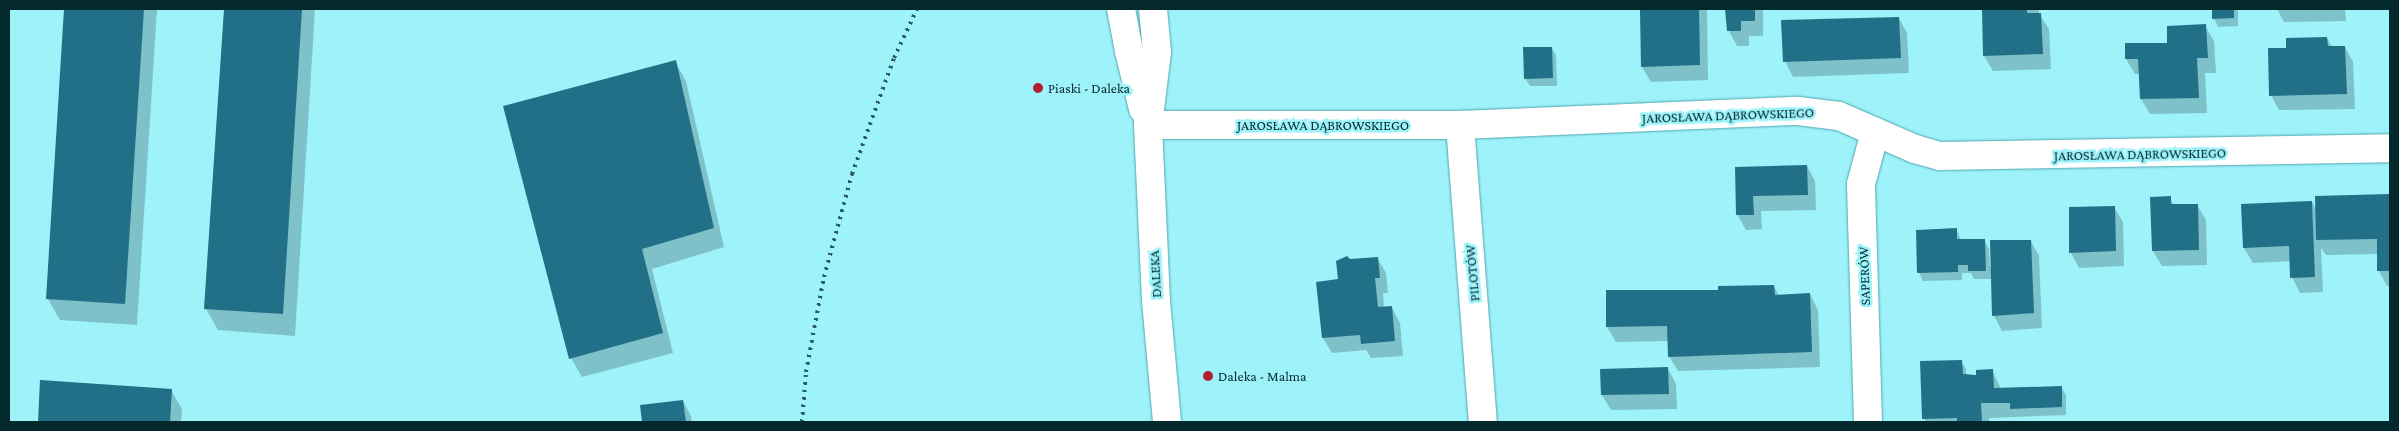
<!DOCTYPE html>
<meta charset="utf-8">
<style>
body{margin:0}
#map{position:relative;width:2399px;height:431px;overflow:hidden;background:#9ef2fa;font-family:"Crimson Pro",serif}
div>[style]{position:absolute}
.shadow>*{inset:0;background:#0003}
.building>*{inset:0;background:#227088}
.roads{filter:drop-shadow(0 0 1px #52a7af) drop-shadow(0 0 1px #52a7af)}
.minor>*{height:28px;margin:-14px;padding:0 14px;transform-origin:14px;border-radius:14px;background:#fff}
.rail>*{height:4px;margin-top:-2px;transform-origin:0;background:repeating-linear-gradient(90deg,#2a5c60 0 2.5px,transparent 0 7.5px)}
.dots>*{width:14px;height:14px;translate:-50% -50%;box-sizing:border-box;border:2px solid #9ef2fa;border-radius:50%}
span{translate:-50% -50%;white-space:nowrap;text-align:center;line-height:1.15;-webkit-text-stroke:5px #9ef2fa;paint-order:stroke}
.poi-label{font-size:14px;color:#03292c}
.left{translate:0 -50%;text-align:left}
.street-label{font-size:14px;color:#03292c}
.frame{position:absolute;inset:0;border:10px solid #03292c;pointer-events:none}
</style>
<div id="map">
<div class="shadow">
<i style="clip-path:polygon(66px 9px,157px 9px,137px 325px,60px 320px,48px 299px)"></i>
<i style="clip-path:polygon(225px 9px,315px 9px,295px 336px,218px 330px,206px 309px)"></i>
<i style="clip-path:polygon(1652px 9px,1707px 9px,1708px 80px,1651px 82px,1642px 67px,1641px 11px,1652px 11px)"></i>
<i style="clip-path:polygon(1726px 9px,1763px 9px,1763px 36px,1749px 36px,1749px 46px,1737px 46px,1729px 31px)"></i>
<i style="clip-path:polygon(1983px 9px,2039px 9px,2039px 14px,2049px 29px,2051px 69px,1993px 71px,1984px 56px)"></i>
<i style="clip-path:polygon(2214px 9px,2238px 9px,2238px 26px,2218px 27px,2214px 18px)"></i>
<i style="clip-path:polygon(2277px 9px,2345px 9px,2346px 21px,2284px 22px)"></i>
<i style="clip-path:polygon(1899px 18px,1907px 33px,1909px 73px,1793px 77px,1785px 61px)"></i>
<i style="clip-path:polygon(2205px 26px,2214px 41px,2216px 73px,2205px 73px,2207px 113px,2150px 114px,2141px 99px,2140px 74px,2135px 74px,2126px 59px,2126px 44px,2169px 44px)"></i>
<i style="clip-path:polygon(2327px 38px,2332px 47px,2345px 47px,2353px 62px,2355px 109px,2279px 110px,2271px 95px,2287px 49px)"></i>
<i style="clip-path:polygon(1552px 48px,1556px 56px,1557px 86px,1530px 86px,1525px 78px)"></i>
<i style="clip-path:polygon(675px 62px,686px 81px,724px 247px,652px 269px,673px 353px,582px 377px,571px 358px)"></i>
<i style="clip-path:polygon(1807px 166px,1815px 181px,1816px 210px,1761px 211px,1762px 229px,1746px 230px,1737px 214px,1736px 168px)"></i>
<i style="clip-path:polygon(2390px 195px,2390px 286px,2387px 286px,2379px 271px,2378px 254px,2326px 255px,2321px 248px,2323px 292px,2300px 293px,2292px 277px,2291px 261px,2253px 263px,2244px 248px,2312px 202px,2317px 211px,2316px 197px)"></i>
<i style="clip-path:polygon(2170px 198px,2174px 205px,2197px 205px,2206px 220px,2207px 265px,2162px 266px,2153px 251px)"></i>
<i style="clip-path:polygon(2114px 207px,2123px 222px,2124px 266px,2079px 268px,2071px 253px)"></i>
<i style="clip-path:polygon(1956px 229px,1961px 240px,1984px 240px,1989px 249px,1990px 267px,2031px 241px,2039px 256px,2042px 328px,2002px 331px,1994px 316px,1993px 279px,1974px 279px,1971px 273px,1962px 273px,1962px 280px,1923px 281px,1919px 272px)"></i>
<i style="clip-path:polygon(1377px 258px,1386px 273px,1388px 293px,1383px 293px,1384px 308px,1392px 308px,1400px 323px,1403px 356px,1371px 358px,1366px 350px,1332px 353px,1323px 338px,1339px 280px,1349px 260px)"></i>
<i style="clip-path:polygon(1774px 286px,1779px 296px,1810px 294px,1818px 310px,1820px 367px,1678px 371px,1669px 356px,1668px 341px,1616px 342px,1607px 327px,1719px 291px)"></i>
<i style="clip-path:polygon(1961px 361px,1966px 369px,1966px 376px,1975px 376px,1992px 370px,2001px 389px,2061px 387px,2066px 395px,2066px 415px,1989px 418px,1989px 422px,1925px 422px,1921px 362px)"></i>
<i style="clip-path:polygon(1668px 369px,1676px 384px,1677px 409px,1611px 410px,1602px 395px)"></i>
<i style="clip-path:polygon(42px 382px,171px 390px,182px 409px,181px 422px,39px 422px)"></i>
<i style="clip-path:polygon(683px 401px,691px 416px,692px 422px,644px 422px,642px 406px)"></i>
</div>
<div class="building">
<i style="clip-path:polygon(64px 9px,144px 9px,125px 304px,46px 299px)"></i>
<i style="clip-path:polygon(224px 9px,302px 9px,283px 314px,204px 309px)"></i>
<i style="clip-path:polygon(1651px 9px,1699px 9px,1700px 65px,1641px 67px,1640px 10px)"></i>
<i style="clip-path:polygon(1725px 9px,1755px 9px,1755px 21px,1741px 21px,1741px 31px,1727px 31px)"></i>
<i style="clip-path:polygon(1982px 9px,2027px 9px,2027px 13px,2041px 13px,2043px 54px,1983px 56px)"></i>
<i style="clip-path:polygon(2212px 9px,2234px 9px,2234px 18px,2212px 19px)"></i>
<i style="clip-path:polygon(1899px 17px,1901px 58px,1783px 62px,1781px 20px)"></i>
<i style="clip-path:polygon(2206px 24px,2208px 58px,2197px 58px,2199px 98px,2140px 99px,2138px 59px,2125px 59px,2125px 43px,2167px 43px,2167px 26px)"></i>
<i style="clip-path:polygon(2327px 37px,2328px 46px,2345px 46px,2347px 94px,2269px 96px,2268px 48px,2286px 48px,2286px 38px)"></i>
<i style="clip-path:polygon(1523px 47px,1552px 47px,1553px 78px,1524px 79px)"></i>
<i style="clip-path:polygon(676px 60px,714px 228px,642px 249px,663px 333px,569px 359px,503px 106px)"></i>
<i style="clip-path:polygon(1807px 165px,1808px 195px,1753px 196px,1754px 215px,1736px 215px,1735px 167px)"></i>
<i style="clip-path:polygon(2390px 194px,2390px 271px,2377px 271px,2377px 239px,2316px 240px,2315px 196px)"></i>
<i style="clip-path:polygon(2171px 196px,2171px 204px,2198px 204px,2199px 250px,2152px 251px,2150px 197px)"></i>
<i style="clip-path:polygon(2312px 201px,2315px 277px,2290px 278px,2289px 246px,2243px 248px,2241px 204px)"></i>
<i style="clip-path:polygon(2115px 206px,2116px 251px,2069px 253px,2069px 207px)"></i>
<i style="clip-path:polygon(1957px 228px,1957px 239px,1985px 239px,1986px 271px,1968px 271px,1968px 265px,1958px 265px,1958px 272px,1917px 273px,1916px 230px)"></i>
<i style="clip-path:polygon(1990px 240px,2031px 240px,2034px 313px,1992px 316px)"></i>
<i style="clip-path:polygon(1347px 256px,1350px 259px,1378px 257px,1380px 278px,1375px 278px,1378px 307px,1392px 306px,1395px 341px,1361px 344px,1360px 335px,1322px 338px,1316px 282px,1338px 279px,1336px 261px)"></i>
<i style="clip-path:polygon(1774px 285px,1775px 295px,1810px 293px,1812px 352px,1668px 357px,1667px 326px,1606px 327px,1606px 290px,1718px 290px,1718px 286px)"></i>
<i style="clip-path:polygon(1962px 360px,1963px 374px,1976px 375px,1976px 370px,1993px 369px,1994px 388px,2062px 386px,2062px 407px,2010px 409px,2010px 403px,1981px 403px,1982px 422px,1957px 422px,1957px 418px,1922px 419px,1920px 361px)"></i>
<i style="clip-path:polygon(1668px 367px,1669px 394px,1601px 395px,1600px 369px)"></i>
<i style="clip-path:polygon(40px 380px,172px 389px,170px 422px,38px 422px)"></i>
<i style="clip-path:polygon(683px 400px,686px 422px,642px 422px,640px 405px)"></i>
</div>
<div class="roads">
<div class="minor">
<i style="left:1121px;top:9px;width:43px;rotate:79.2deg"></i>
<i style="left:1129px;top:51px;width:60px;rotate:76.4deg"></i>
<i style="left:1153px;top:9px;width:43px;rotate:84.7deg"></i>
<i style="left:1157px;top:52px;width:74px;rotate:97deg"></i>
<i style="left:1148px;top:125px;width:176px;rotate:87.4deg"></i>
<i style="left:1156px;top:301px;width:121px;rotate:84.8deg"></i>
<i style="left:1148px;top:125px;width:312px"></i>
<i style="left:1460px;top:125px;width:338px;rotate:-2.4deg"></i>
<i style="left:1798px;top:111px;width:41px;rotate:7deg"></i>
<i style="left:1839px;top:116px;width:83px;rotate:23.5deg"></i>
<i style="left:1915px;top:149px;width:26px;rotate:16deg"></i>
<i style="left:1940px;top:156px;width:450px;rotate:-1deg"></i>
<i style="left:1460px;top:125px;width:298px;rotate:85.6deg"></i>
<i style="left:1868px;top:422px;width:238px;rotate:-91.7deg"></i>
<i style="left:1861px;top:184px;width:54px;rotate:-74.9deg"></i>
</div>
</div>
<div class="rail">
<i style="left:802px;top:422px;width:50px;rotate:-85.4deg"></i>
<i style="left:806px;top:372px;width:97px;rotate:-79.3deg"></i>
<i style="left:824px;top:277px;width:107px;rotate:-74.8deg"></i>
<i style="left:852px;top:174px;width:123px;rotate:-70.1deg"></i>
<i style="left:894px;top:58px;width:54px;rotate:-64.9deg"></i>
</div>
<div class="dots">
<i style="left:1038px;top:88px;background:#b11e2b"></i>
<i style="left:1208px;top:376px;background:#b11e2b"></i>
</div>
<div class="poi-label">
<span class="left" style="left:1048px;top:88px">Piaski - Daleka</span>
<span class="left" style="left:1218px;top:376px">Daleka - Malma</span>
</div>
<div class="street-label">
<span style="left:1728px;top:115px;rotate:-2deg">JAROSŁAWA DĄBROWSKIEGO</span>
<span style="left:1323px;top:125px">JAROSŁAWA DĄBROWSKIEGO</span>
<span style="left:2140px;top:154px;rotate:-1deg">JAROSŁAWA DĄBROWSKIEGO</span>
<span style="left:1472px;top:273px;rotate:-95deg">PILOTÓW</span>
<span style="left:1155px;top:274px;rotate:-93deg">DALEKA</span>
<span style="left:1864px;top:276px;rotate:-92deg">SAPERÓW</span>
</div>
<div class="frame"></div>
</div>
